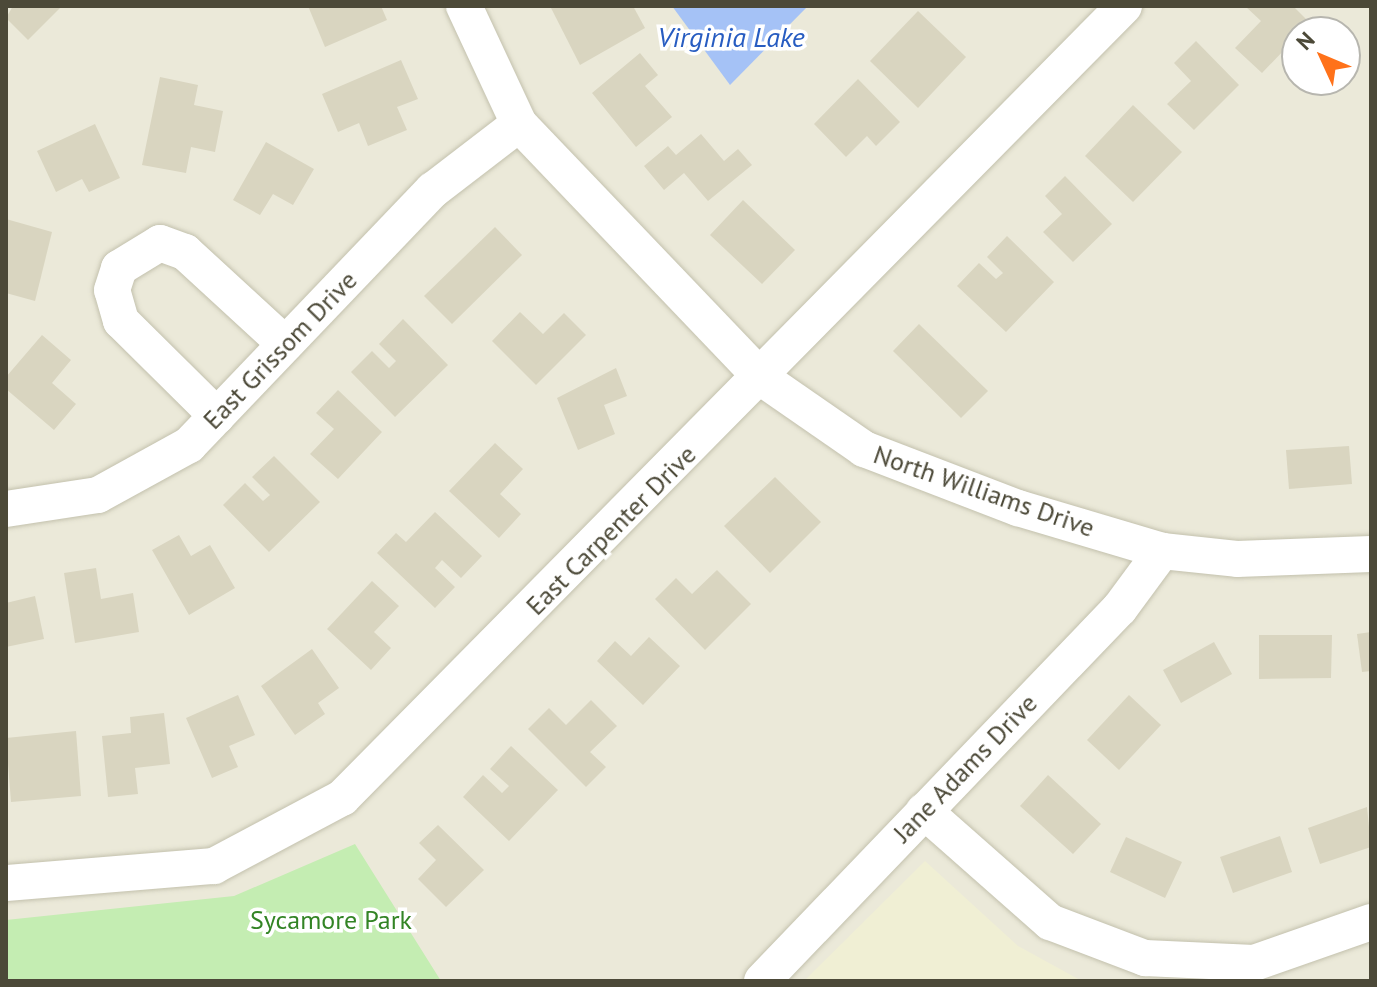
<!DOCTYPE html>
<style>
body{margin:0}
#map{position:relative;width:1377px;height:987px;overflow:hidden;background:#f6f6eb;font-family:"PT Sans",sans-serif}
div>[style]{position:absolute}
.residential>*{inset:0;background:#ebe9d9}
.education>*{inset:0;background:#f0efd4}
.green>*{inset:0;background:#c4edb2}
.water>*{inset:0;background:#a5c2f6}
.building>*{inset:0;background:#d9d5c0}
.roads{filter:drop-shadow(0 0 2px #c3c1ad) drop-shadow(0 0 2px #c3c1ad)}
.minor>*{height:36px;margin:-18px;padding:0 18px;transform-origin:18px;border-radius:18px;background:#fff}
span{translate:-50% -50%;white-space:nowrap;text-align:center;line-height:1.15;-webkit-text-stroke:7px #fff;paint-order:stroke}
.street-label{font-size:26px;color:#4c4938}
.park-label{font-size:26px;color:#338425}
.water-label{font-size:28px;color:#275cc1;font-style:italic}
.frame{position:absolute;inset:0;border:8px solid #4c4938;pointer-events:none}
.north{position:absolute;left:1281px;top:16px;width:80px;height:80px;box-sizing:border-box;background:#fff;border:2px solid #b7b6af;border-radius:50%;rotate:314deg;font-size:22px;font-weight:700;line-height:32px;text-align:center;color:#4c4938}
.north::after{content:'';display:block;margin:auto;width:28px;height:36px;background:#ff721a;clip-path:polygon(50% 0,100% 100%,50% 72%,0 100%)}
</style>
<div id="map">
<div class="residential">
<i style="clip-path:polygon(evenodd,6px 6px,1371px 6px,1371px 981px,6px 981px,6px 6px,1297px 32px,1345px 32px,1345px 80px,1297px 80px,1297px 32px)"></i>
</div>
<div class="education">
<i style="clip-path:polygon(925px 861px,1018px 946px,1082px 981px,804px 981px)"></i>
</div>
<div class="green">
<i style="clip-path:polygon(355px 844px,441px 981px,6px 981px,6px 920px,234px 896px)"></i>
</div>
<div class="water">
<i style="clip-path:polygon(672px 6px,808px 6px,730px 85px)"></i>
</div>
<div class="building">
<i style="clip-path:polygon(13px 6px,62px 6px,28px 40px,6px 18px)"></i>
<i style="clip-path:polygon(308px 6px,381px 6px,387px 20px,325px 47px)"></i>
<i style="clip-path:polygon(550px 6px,633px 6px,645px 28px,580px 65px)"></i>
<i style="clip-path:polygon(1245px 6px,1293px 6px,1310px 23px,1262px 73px,1235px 48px,1261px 21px)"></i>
<i style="clip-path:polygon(918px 11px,966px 57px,918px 108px,870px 61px)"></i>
<i style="clip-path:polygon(1196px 41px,1239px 85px,1194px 130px,1167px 104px,1191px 81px,1174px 63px)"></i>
<i style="clip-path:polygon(640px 53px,658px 75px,645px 86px,672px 117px,636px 147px,592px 93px)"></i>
<i style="clip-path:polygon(401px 60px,418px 99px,397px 107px,407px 130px,368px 146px,359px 123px,338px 132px,322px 94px)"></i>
<i style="clip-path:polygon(160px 77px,198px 85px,194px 105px,223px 111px,215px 152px,191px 147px,186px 173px,142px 165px)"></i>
<i style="clip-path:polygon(858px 79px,900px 122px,876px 146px,867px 136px,846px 157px,814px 124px)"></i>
<i style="clip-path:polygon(1133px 105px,1182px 152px,1133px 202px,1085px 156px)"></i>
<i style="clip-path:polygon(95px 124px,120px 178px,89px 192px,82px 179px,56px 192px,37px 151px)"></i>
<i style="clip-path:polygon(701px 134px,724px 161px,738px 149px,752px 165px,708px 201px,684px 173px,664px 190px,644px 166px,668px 146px,676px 155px)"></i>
<i style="clip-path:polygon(266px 142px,314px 169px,293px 205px,273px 194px,260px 215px,233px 200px)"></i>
<i style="clip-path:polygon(1065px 176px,1112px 224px,1073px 262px,1043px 232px,1062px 214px,1045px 196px)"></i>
<i style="clip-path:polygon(743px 200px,795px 250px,762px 284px,710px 235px)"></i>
<i style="clip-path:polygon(6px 219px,52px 232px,35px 301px,6px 293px)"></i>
<i style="clip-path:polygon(495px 227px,522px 255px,452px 324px,424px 296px)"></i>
<i style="clip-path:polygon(1007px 236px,1054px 282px,1006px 332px,957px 286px,979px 263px,996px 279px,1003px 273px,987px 257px)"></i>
<i style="clip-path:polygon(520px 312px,543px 334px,564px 313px,586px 335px,536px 385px,492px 341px)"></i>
<i style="clip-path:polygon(403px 319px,448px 365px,395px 417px,351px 372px,372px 351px,389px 368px,396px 361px,379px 344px)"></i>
<i style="clip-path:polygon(919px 324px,988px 391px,961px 418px,893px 351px)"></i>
<i style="clip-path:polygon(42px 335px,71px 360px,52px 383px,76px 404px,54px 430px,6px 389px,6px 377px)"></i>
<i style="clip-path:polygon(616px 368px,627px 396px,604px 405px,615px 434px,578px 450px,557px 398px)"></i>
<i style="clip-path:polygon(338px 390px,382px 432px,338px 479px,310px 454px,334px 429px,316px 413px)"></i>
<i style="clip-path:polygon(495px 443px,523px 469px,500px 494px,521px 514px,499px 538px,449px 491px)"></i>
<i style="clip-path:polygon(1349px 446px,1352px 484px,1289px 489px,1286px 450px)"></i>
<i style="clip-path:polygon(274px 456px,320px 502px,269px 552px,223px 505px,245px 483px,263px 501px,270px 495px,252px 477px)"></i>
<i style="clip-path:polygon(775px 477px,821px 522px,770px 573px,724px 526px)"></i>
<i style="clip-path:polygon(435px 512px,482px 556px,461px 578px,442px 560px,435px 568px,455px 587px,435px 608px,377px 553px,396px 533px,406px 542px)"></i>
<i style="clip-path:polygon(179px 535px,191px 556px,210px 545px,235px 588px,189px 615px,152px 550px)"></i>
<i style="clip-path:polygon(96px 568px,101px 599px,133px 593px,139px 632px,75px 643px,64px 573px)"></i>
<i style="clip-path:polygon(717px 570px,751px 604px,705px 650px,655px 599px,676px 578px,692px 594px)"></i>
<i style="clip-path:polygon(372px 581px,399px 606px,374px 632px,391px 648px,371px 670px,327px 629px)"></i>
<i style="clip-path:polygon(35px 596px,44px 639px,6px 647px,6px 603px)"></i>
<i style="clip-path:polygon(1371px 632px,1371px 671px,1362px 672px,1357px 634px)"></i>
<i style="clip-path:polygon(1259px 635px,1332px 635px,1331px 678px,1259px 679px)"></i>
<i style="clip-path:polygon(649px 637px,680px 666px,643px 705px,597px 661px,615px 641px,631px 656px)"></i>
<i style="clip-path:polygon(1214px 642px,1232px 674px,1181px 703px,1163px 670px)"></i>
<i style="clip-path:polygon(312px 649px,339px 688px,318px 703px,325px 714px,295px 735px,261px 686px)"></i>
<i style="clip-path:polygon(238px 695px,255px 735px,229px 746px,238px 767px,212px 778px,186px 718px)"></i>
<i style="clip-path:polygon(1129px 695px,1161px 725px,1119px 770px,1087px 740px)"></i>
<i style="clip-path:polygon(591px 700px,617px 726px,590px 752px,606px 767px,586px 787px,528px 729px,549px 708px,566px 725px)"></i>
<i style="clip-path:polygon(164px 713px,170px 764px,135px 768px,138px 794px,108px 797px,102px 736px,131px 733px,130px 717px)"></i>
<i style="clip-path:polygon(76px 731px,81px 796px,11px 802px,6px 738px)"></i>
<i style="clip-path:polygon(511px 746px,558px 790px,509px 841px,463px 797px,483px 775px,502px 793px,509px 786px,490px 769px)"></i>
<i style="clip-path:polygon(1048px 775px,1101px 824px,1073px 854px,1020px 806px)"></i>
<i style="clip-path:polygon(1367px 807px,1371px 847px,1320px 864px,1308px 828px)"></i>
<i style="clip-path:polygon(438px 825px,484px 870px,446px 907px,418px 879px,436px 860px,419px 843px)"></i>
<i style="clip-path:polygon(1280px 836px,1292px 872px,1233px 893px,1220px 857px)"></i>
<i style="clip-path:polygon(1126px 837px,1182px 862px,1165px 898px,1110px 872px)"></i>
</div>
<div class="roads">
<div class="minor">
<i style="left:464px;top:6px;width:130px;rotate:65deg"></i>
<i style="left:519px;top:124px;width:353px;rotate:46.3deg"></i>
<i style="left:763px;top:379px;width:123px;rotate:34.7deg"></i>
<i style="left:864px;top:449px;width:165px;rotate:21deg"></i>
<i style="left:1018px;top:508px;width:150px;rotate:16.6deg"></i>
<i style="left:1162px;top:551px;width:75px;rotate:6.1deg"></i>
<i style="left:1237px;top:559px;width:134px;rotate:-2.1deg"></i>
<i style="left:217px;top:416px;width:135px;rotate:-135.3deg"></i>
<i style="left:121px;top:321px;width:32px;rotate:-106deg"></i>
<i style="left:112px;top:290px;width:23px;rotate:-72deg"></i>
<i style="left:119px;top:268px;width:48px;rotate:-31.4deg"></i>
<i style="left:160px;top:243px;width:27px;rotate:20deg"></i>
<i style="left:185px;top:252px;width:136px;rotate:42.6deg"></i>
<i style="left:6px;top:509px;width:93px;rotate:-8.7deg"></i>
<i style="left:98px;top:495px;width:104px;rotate:-28.8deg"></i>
<i style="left:189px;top:445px;width:353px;rotate:-46.3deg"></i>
<i style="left:433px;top:190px;width:108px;rotate:-37.5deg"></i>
<i style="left:924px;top:811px;width:168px;rotate:41.4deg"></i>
<i style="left:1050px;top:922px;width:102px;rotate:20.8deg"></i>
<i style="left:1145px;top:958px;width:109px;rotate:2.6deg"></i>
<i style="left:1254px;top:963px;width:124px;rotate:-19.3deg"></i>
<i style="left:6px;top:883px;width:209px;rotate:-4.7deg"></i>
<i style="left:214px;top:866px;width:145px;rotate:-28deg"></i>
<i style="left:342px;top:798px;width:1113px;rotate:-45.36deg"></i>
<i style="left:762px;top:981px;width:517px;rotate:-46.18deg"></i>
<i style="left:1120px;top:608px;width:71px;rotate:-53.6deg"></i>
</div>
</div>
<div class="street-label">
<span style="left:280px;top:350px;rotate:-46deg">East Grissom Drive</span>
<span style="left:984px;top:491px;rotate:19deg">North Williams Drive</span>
<span style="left:611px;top:530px;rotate:-45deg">East Carpenter Drive</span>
<span style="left:965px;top:768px;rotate:-46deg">Jane Adams Drive</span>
</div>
<div class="park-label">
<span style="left:331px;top:920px">Sycamore Park</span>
</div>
<div class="water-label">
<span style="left:731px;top:37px">Virginia Lake</span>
</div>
<div class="frame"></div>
<div class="north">N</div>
</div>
